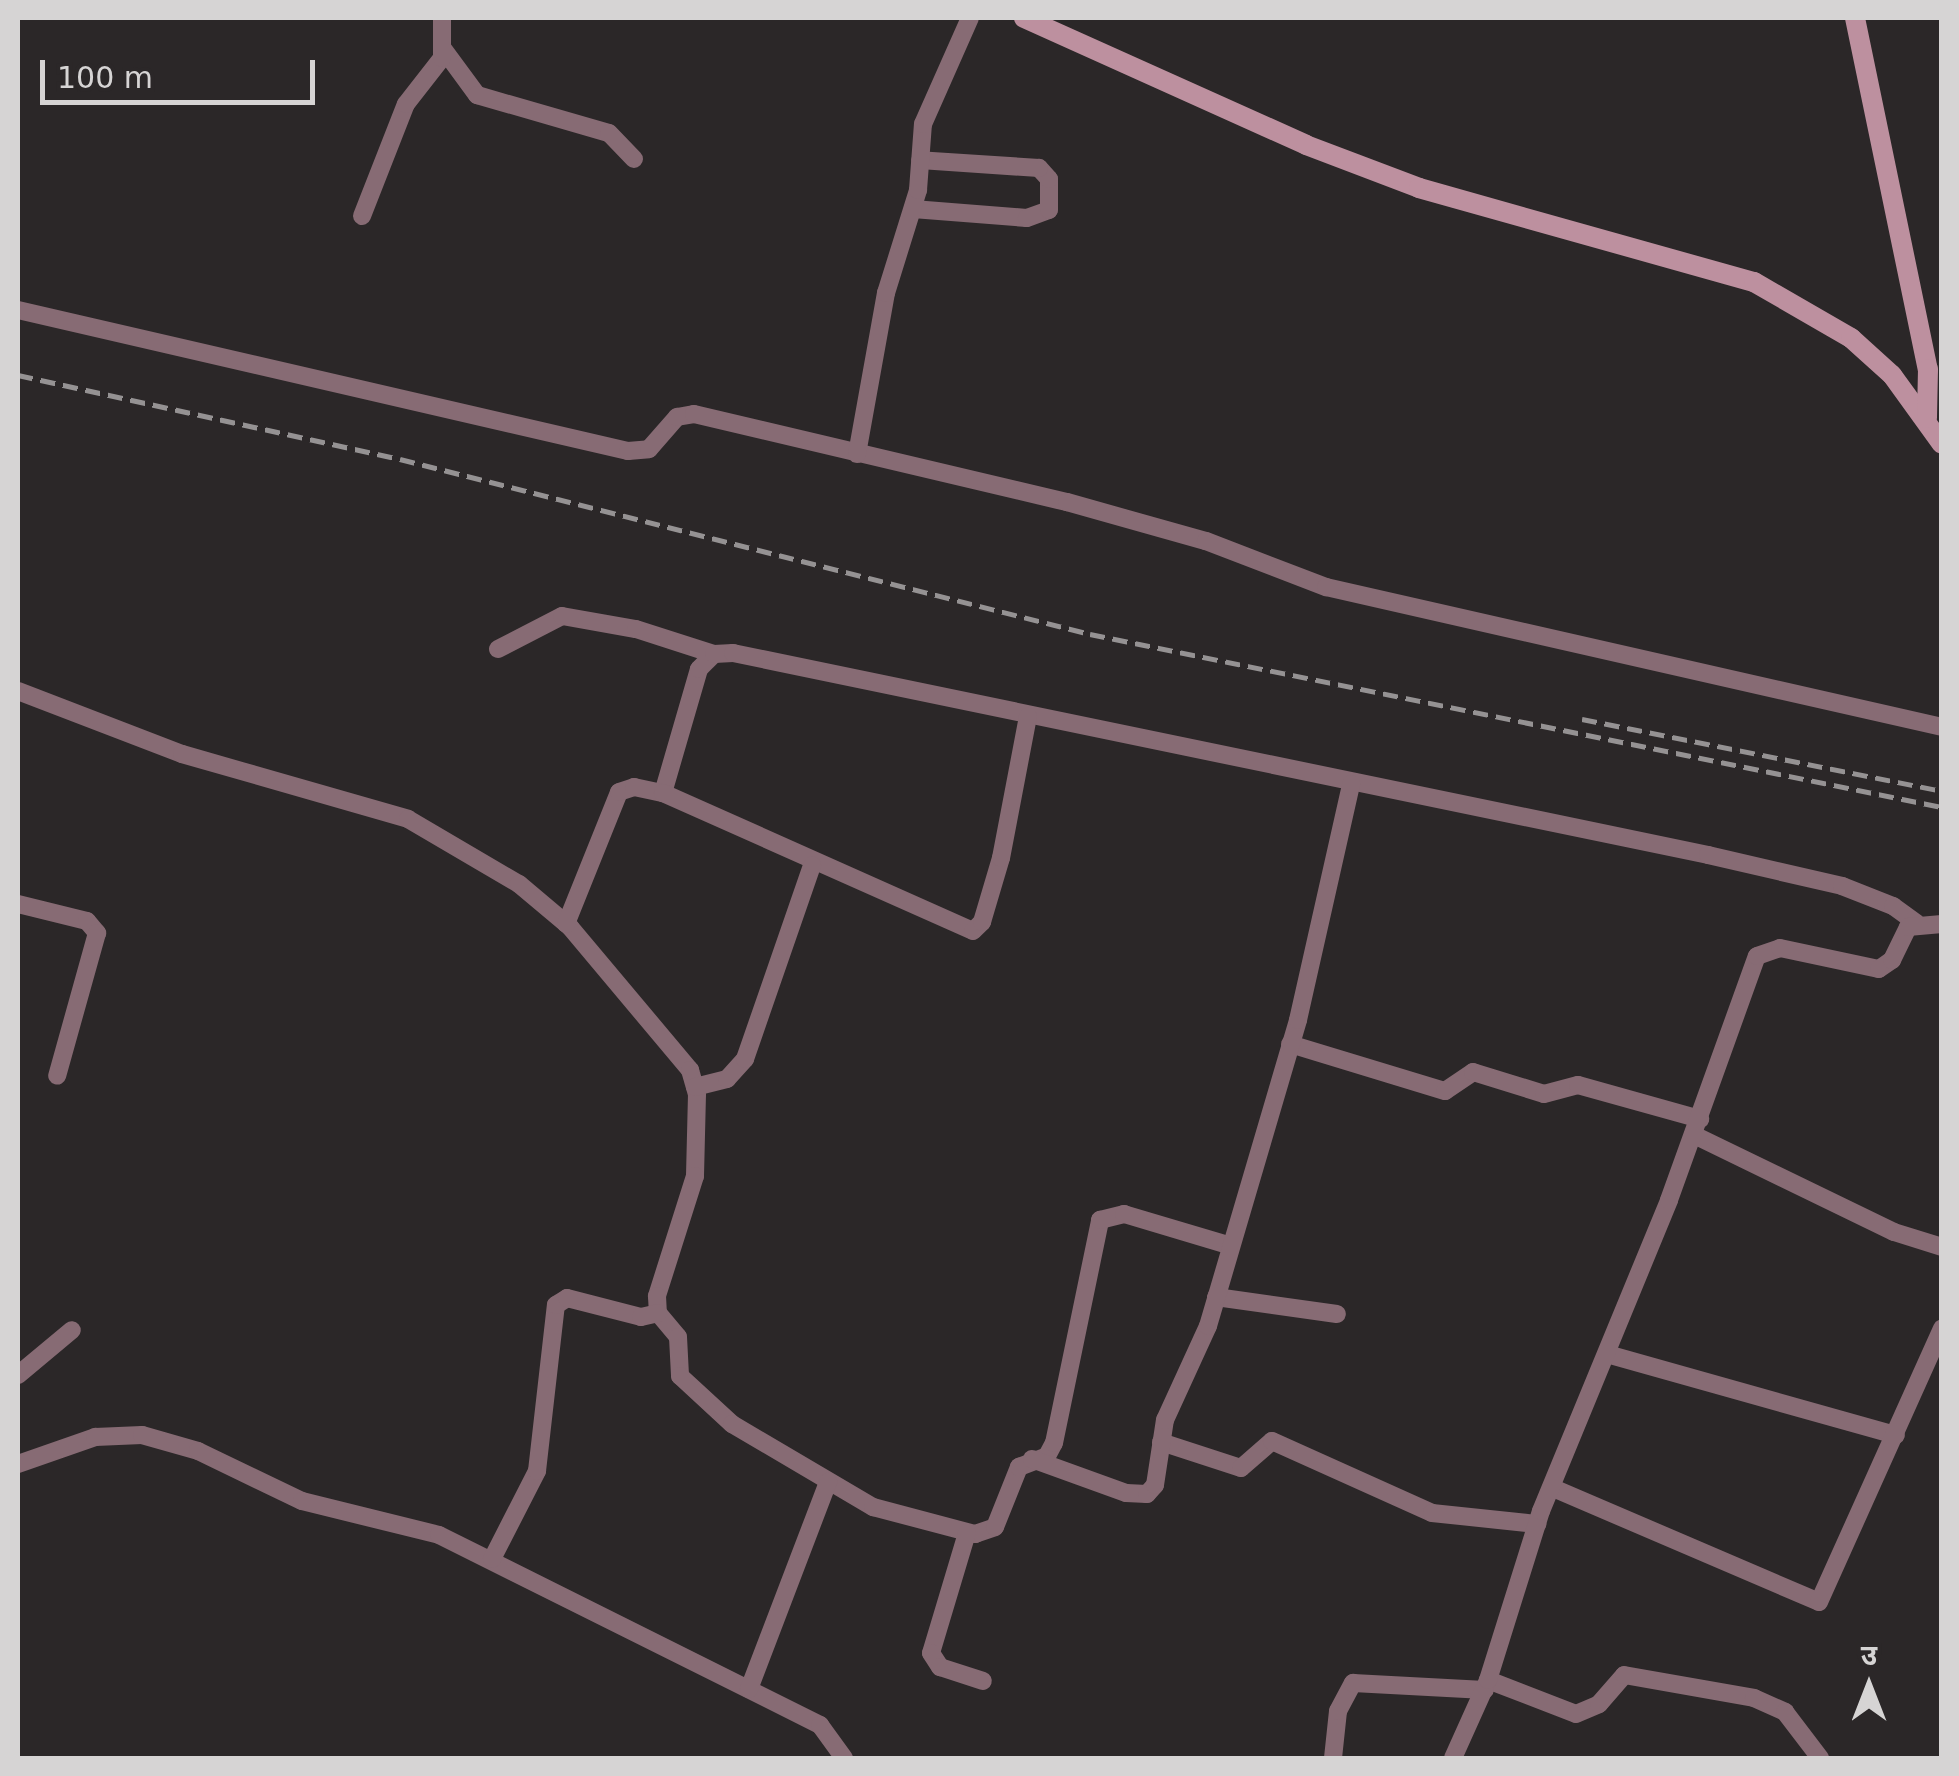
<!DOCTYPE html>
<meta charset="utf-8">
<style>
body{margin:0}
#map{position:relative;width:1959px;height:1776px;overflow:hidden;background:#2b2728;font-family:"DejaVu Sans","Noto Sans Devanagari",sans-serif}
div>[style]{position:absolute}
.street>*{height:18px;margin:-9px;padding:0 9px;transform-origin:9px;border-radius:9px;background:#876b74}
.secondary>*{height:20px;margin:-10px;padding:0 10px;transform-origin:10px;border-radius:10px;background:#bd909f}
.rail>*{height:5px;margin-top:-2.5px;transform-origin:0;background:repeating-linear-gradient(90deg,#959293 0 15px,transparent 0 23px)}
span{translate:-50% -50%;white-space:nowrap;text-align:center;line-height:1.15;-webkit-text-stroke:10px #2b2728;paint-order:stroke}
.frame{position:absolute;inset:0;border:20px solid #d6d4d4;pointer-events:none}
.north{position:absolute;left:1819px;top:1636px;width:100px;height:100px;-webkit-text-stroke:8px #2b2728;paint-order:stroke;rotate:0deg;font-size:28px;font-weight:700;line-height:40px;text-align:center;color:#d6d4d4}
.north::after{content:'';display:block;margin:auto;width:35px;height:45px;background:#d6d4d4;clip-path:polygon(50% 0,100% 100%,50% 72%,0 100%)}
.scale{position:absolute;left:40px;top:60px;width:275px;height:45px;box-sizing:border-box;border:5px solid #d6d4d4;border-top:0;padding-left:12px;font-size:30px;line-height:35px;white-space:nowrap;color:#d6d4d4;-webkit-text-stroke:8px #2b2728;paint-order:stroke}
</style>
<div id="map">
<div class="street">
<i style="left:444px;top:50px;width:56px;rotate:53.7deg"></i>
<i style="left:477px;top:95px;width:137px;rotate:16.1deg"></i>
<i style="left:609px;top:133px;width:36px;rotate:46deg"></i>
<i style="left:913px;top:209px;width:114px;rotate:4.5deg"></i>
<i style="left:1027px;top:218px;width:23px;rotate:-20deg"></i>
<i style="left:1049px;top:210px;width:31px;rotate:-90deg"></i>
<i style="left:1049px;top:179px;width:15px;rotate:-132deg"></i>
<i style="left:1039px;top:168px;width:119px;rotate:-176.2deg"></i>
<i style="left:362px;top:216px;width:120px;rotate:-68.6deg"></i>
<i style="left:406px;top:104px;width:58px;rotate:-52deg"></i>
<i style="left:442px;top:58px;width:40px;rotate:-90deg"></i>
<i style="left:18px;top:310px;width:626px;rotate:13.02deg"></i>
<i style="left:628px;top:451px;width:21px;rotate:-5deg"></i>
<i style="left:649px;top:449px;width:43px;rotate:-48.8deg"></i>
<i style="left:677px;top:417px;width:17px;rotate:-10deg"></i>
<i style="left:694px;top:414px;width:383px;rotate:13.3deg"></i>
<i style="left:1067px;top:502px;width:144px;rotate:15.7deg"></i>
<i style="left:1206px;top:541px;width:129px;rotate:21deg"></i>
<i style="left:1326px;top:587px;width:632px;rotate:12.8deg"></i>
<i style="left:857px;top:454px;width:164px;rotate:-79.8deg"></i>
<i style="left:886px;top:293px;width:108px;rotate:-72.7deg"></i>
<i style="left:918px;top:190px;width:66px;rotate:-85.7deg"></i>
<i style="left:923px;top:124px;width:116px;rotate:-66.1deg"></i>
<i style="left:498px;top:649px;width:72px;rotate:-27.3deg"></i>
<i style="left:562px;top:616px;width:75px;rotate:10deg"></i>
<i style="left:636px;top:629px;width:82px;rotate:17.8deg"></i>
<i style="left:18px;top:691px;width:176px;rotate:21deg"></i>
<i style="left:182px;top:754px;width:235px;rotate:16deg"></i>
<i style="left:408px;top:819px;width:129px;rotate:30.4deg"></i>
<i style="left:519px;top:884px;width:67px;rotate:40.1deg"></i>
<i style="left:570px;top:927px;width:187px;rotate:50deg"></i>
<i style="left:690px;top:1070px;width:25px;rotate:74deg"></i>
<i style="left:697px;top:1094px;width:82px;rotate:91.4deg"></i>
<i style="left:695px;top:1176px;width:126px;rotate:107.6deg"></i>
<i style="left:657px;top:1296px;width:17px;rotate:87deg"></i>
<i style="left:658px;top:1313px;width:31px;rotate:50deg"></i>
<i style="left:678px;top:1337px;width:39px;rotate:87deg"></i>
<i style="left:680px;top:1376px;width:71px;rotate:42.7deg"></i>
<i style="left:732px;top:1424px;width:164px;rotate:30.5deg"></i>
<i style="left:873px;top:1507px;width:106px;rotate:14.8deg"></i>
<i style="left:975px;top:1534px;width:21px;rotate:-19deg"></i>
<i style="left:995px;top:1527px;width:65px;rotate:-68.2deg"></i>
<i style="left:1019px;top:1467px;width:30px;rotate:-21deg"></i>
<i style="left:1047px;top:1456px;width:15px;rotate:-62deg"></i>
<i style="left:1054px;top:1443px;width:228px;rotate:-78.3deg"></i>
<i style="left:1100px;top:1220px;width:25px;rotate:-14deg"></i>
<i style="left:1124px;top:1214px;width:109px;rotate:16.6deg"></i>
<i style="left:663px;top:793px;width:129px;rotate:-73.8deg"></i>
<i style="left:699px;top:669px;width:21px;rotate:-45deg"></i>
<i style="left:714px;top:654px;width:19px;rotate:-3deg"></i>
<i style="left:733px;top:653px;width:996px;rotate:11.7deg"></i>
<i style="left:1708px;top:855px;width:138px;rotate:13deg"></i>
<i style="left:1842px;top:886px;width:55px;rotate:21.4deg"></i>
<i style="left:1893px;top:906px;width:29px;rotate:36deg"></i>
<i style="left:18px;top:904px;width:71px;rotate:13.8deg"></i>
<i style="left:87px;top:921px;width:16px;rotate:50deg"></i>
<i style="left:97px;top:933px;width:148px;rotate:105.6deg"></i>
<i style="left:566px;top:924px;width:142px;rotate:-68.1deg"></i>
<i style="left:619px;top:792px;width:16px;rotate:-18deg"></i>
<i style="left:634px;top:787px;width:30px;rotate:12deg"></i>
<i style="left:663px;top:793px;width:339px;rotate:24deg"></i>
<i style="left:973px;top:931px;width:13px;rotate:-45deg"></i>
<i style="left:982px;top:922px;width:67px;rotate:-73.5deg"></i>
<i style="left:1001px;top:858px;width:144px;rotate:-79.2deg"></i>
<i style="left:1290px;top:1044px;width:162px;rotate:16.9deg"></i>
<i style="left:1445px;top:1091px;width:34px;rotate:-34deg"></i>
<i style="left:1473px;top:1072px;width:74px;rotate:17.2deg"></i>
<i style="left:1544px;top:1094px;width:35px;rotate:-15deg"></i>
<i style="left:1578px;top:1085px;width:127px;rotate:15.6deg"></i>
<i style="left:695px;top:1087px;width:33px;rotate:-14deg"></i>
<i style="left:727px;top:1079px;width:27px;rotate:-48deg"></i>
<i style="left:745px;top:1059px;width:205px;rotate:-70.9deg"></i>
<i style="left:1694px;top:1135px;width:222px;rotate:25.9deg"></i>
<i style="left:1894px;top:1232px;width:50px;rotate:17.4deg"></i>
<i style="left:1216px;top:1297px;width:122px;rotate:8deg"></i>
<i style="left:1607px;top:1354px;width:300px;rotate:15.7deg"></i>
<i style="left:18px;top:1375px;width:70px;rotate:-39.8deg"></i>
<i style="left:1161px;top:1442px;width:84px;rotate:18deg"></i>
<i style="left:1241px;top:1468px;width:41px;rotate:-41.1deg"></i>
<i style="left:1272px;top:1441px;width:175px;rotate:24.2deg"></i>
<i style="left:1432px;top:1513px;width:106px;rotate:6deg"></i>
<i style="left:1032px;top:1459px;width:100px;rotate:19.9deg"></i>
<i style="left:1126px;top:1493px;width:21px;rotate:3deg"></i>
<i style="left:1147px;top:1494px;width:12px;rotate:-48deg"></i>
<i style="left:1155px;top:1485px;width:66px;rotate:-81.3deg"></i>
<i style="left:1165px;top:1420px;width:103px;rotate:-65.4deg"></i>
<i style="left:1208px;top:1326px;width:319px;rotate:-73.6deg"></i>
<i style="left:1298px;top:1020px;width:242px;rotate:-77.3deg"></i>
<i style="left:18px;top:1464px;width:82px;rotate:-19.3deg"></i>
<i style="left:95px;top:1437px;width:47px;rotate:-2.4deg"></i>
<i style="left:142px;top:1435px;width:58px;rotate:15.9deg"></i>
<i style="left:198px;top:1451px;width:115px;rotate:25.7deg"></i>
<i style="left:302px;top:1501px;width:141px;rotate:13.9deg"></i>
<i style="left:439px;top:1535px;width:426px;rotate:26.5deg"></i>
<i style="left:820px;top:1725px;width:41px;rotate:54deg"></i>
<i style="left:1553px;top:1488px;width:289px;rotate:23.2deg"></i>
<i style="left:1819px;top:1602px;width:300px;rotate:-65.8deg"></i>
<i style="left:967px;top:1533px;width:125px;rotate:106.7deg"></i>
<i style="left:931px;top:1653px;width:17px;rotate:57deg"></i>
<i style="left:940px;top:1667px;width:45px;rotate:18deg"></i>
<i style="left:492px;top:1559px;width:99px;rotate:-62.9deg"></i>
<i style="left:537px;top:1471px;width:167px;rotate:-83.5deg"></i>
<i style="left:556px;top:1305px;width:13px;rotate:-32deg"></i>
<i style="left:567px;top:1298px;width:76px;rotate:14.4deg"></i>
<i style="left:641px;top:1317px;width:17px;rotate:-13deg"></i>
<i style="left:1488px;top:1680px;width:94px;rotate:21.1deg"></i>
<i style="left:1576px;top:1714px;width:25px;rotate:-23deg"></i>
<i style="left:1599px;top:1704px;width:38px;rotate:-49deg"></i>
<i style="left:1624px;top:1675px;width:132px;rotate:10deg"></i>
<i style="left:1754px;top:1698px;width:34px;rotate:24deg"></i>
<i style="left:1785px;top:1712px;width:58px;rotate:52.7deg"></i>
<i style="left:749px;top:1689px;width:222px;rotate:-69.1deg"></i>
<i style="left:1333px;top:1758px;width:47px;rotate:-83.9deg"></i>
<i style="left:1338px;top:1711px;width:32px;rotate:-62deg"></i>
<i style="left:1353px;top:1683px;width:132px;rotate:3deg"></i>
<i style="left:1453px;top:1758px;width:85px;rotate:-65.8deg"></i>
<i style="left:1488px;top:1680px;width:177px;rotate:-72.6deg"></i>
<i style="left:1541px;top:1511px;width:336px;rotate:-67.6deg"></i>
<i style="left:1669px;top:1200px;width:259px;rotate:-70.2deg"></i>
<i style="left:1757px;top:956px;width:24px;rotate:-19deg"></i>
<i style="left:1780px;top:948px;width:101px;rotate:12deg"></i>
<i style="left:1879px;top:969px;width:16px;rotate:-35deg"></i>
<i style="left:1892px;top:960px;width:37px;rotate:-64deg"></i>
<i style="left:1908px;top:927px;width:34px;rotate:-5deg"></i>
</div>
<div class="secondary">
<i style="left:1024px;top:18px;width:309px;rotate:24.2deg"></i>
<i style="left:1306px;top:145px;width:121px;rotate:20.8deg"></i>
<i style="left:1419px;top:188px;width:348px;rotate:15.7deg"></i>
<i style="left:1754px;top:282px;width:112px;rotate:30deg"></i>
<i style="left:1851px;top:338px;width:55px;rotate:42.1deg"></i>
<i style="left:1892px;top:375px;width:85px;rotate:54.1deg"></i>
<i style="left:1855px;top:18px;width:359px;rotate:78.3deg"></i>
<i style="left:1928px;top:369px;width:49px;rotate:91.2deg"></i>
</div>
<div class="rail">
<i style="left:18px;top:375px;width:391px;rotate:12.4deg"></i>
<i style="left:400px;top:459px;width:712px;rotate:14.23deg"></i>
<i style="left:1090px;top:634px;width:869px;rotate:11.48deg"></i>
<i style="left:1582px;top:719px;width:367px;rotate:11.3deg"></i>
</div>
<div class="frame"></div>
<div class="north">उ</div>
<div class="scale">100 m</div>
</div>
